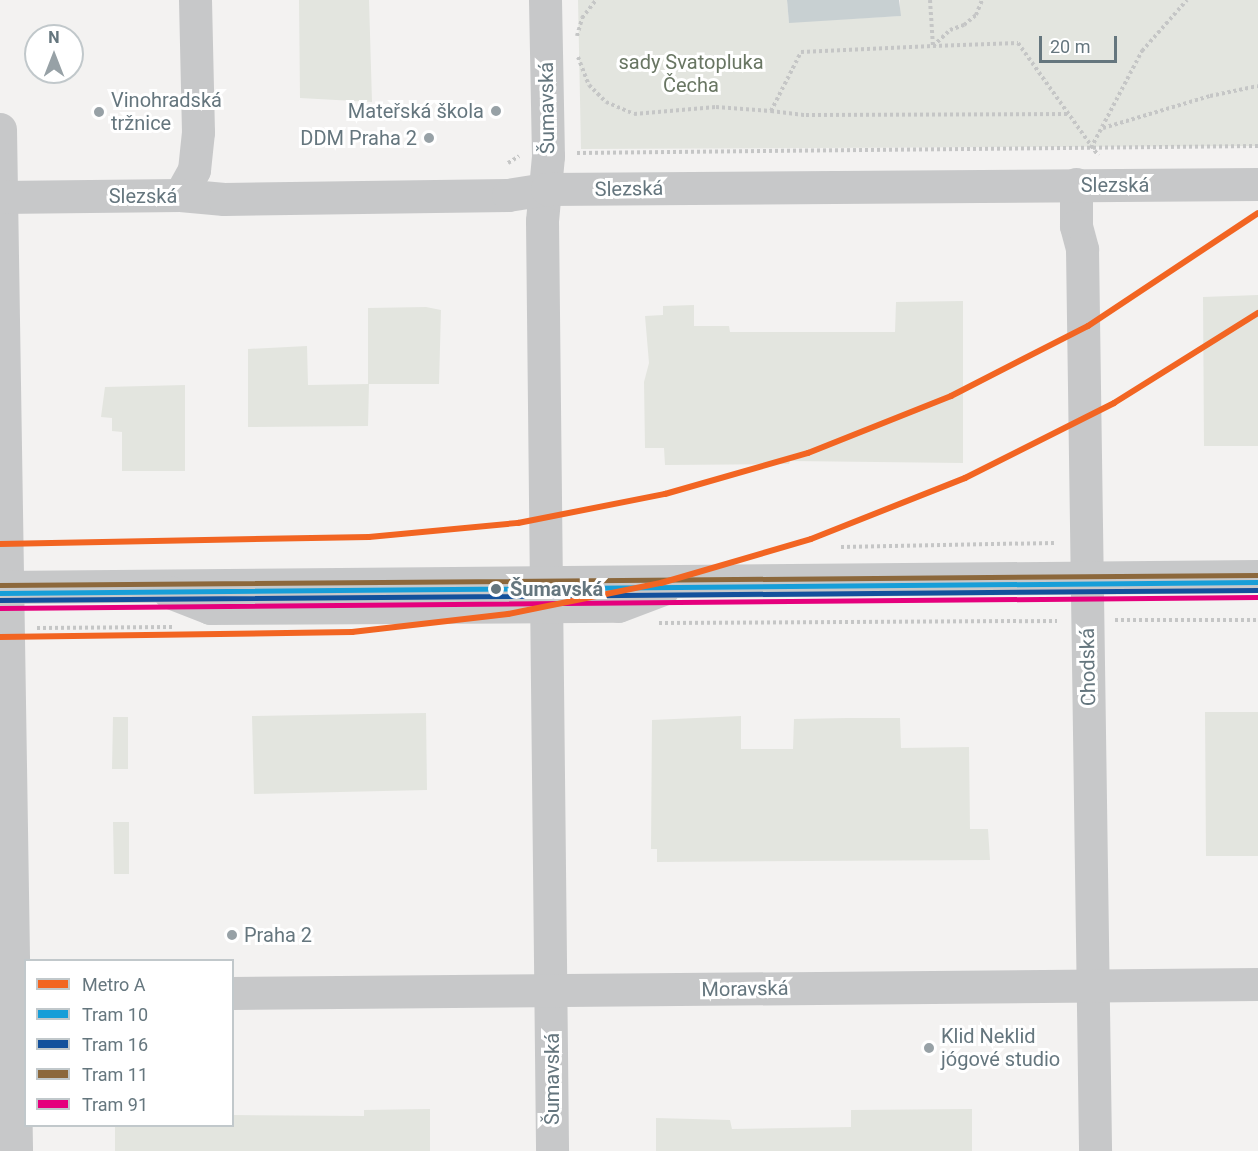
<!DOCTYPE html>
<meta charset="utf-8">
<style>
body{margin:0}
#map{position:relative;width:1258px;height:1151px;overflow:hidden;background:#f3f2f1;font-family:Roboto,sans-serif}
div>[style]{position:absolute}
.green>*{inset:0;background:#e3e5df}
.water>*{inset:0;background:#c8d0d2}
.path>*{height:4px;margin-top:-2px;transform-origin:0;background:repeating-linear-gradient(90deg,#c5c6c6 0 3px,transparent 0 6px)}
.minor>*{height:33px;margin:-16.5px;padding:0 16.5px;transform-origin:16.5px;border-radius:16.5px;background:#c7c8c9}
.tram-1>*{height:4.5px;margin:-2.25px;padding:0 2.25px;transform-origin:2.25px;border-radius:2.25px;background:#179ed8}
.tram-2>*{height:4.5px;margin:-2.25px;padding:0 2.25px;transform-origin:2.25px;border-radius:2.25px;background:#13519c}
.tram-3>*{height:4.5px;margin:-2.25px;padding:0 2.25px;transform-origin:2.25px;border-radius:2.25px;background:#8c683c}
.tram-4>*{height:4.5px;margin:-2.25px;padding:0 2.25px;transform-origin:2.25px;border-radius:2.25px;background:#e5007d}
.metro-1>*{height:6px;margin:-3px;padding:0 3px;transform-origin:3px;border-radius:3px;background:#f26522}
.dots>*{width:16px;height:16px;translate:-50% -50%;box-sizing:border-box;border:3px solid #fff;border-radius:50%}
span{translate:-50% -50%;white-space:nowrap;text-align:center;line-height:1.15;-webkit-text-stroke:6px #fff;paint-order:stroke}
.park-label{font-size:20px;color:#697663}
.poi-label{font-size:20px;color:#65767e}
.left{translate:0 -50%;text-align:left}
.right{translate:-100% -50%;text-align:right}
.street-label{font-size:20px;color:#65767e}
.stop-label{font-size:20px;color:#65767e;font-weight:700}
.legend{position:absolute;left:24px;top:959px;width:210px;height:168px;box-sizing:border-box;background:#fff;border:2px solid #c1c8cb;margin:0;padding:8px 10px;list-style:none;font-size:18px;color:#65767e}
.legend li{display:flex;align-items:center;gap:12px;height:30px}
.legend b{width:30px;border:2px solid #c1c8cb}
.north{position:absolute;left:24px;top:24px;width:60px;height:60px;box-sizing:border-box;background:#fff;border:2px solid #c1c8cb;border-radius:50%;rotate:0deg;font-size:16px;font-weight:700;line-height:24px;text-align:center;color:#65767e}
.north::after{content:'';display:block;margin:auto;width:21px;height:27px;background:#97a1a6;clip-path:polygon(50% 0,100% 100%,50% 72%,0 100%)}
.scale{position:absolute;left:1039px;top:36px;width:78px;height:27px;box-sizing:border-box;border:3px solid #65767e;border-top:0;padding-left:8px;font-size:18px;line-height:21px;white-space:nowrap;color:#65767e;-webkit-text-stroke:4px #fff;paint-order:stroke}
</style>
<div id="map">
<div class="green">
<i style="clip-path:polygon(299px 0,369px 0,372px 102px,300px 98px)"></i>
<i style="clip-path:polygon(578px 0,787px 0,789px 22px,900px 16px,900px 0,1258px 0,1258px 146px,581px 149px)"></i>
<i style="clip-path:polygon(1258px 295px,1258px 446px,1204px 446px,1203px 297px)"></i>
<i style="clip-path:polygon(963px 301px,963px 463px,790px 461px,789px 464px,665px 465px,664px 448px,645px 448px,644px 382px,649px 363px,645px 316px,663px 315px,663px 306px,694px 305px,694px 326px,729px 326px,730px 332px,895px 332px,896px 302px)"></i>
<i style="clip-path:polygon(426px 307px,441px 310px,439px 384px,369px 384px,368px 426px,248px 427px,248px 349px,307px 346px,308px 385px,368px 384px,368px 308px)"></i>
<i style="clip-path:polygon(185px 385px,185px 471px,122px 471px,122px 432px,112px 431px,112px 418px,101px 417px,105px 387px)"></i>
<i style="clip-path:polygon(1205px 712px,1258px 712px,1258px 856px,1206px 856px)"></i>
<i style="clip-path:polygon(426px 713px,427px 790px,254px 794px,252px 716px)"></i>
<i style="clip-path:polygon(741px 716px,741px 749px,793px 749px,794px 719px,847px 718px,900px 718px,901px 748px,969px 747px,970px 829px,988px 829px,990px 860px,657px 862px,657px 849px,651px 849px,652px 720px)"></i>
<i style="clip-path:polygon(113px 717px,128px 717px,128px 769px,112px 769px)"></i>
<i style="clip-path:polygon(113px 822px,129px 822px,129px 874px,114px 874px)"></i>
<i style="clip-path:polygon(430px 1109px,430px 1151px,115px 1151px,115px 1126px,232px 1126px,233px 1115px,364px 1116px,364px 1110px)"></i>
<i style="clip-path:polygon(972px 1109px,972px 1151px,656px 1151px,656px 1118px,730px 1120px,732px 1129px,851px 1127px,851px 1110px)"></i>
</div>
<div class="water">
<i style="clip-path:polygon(787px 0,899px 0,901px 16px,789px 23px)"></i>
</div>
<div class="path">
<i style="left:930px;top:0;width:46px;rotate:86.3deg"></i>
<i style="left:933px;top:46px;width:85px;rotate:-2deg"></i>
<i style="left:1018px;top:43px;width:138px;rotate:54.5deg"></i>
<i style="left:577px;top:36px;width:19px;rotate:-74deg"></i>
<i style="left:582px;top:18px;width:23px;rotate:-52deg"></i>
<i style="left:578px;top:57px;width:30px;rotate:69deg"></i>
<i style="left:589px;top:85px;width:24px;rotate:45deg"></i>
<i style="left:606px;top:102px;width:30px;rotate:23deg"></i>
<i style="left:634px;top:114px;width:82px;rotate:-4.9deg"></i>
<i style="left:716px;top:107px;width:55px;rotate:4.2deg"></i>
<i style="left:771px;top:111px;width:66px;rotate:-63deg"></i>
<i style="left:801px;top:52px;width:132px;rotate:-2.6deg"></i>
<i style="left:933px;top:46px;width:23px;rotate:-43deg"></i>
<i style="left:950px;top:30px;width:15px;rotate:-20deg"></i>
<i style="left:964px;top:25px;width:16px;rotate:-40deg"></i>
<i style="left:976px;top:15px;width:16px;rotate:-68deg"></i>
<i style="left:771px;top:111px;width:35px;rotate:7deg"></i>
<i style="left:806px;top:115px;width:263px;rotate:-0.2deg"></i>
<i style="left:1103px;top:128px;width:112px;rotate:-16.7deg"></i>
<i style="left:1210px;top:96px;width:49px;rotate:-11.8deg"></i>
<i style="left:1091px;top:148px;width:110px;rotate:-62.3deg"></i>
<i style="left:1142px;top:51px;width:68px;rotate:-48.6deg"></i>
<i style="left:577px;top:153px;width:681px;rotate:-0.59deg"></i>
<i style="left:508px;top:163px;width:13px;rotate:-32deg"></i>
<i style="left:841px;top:547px;width:213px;rotate:-1.1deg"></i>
<i style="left:1115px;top:620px;width:143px"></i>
<i style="left:659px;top:623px;width:398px;rotate:-0.3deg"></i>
<i style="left:37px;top:628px;width:136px;rotate:-0.4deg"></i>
</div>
<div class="minor">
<i style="left:545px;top:0;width:156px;rotate:88.9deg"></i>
<i style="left:548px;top:156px;width:65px;rotate:95.3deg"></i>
<i style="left:542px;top:221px;width:930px;rotate:89.38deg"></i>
<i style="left:0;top:129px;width:1022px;rotate:89.1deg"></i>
<i style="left:1076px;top:184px;width:42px;rotate:90deg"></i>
<i style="left:1076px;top:226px;width:24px;rotate:75deg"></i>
<i style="left:1082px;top:249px;width:902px;rotate:89.17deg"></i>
<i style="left:180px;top:195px;width:29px;rotate:-61deg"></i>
<i style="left:194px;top:170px;width:38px;rotate:-84deg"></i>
<i style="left:198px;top:132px;width:132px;rotate:-91.3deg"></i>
<i style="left:0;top:197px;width:180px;rotate:-0.6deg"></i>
<i style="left:180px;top:195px;width:44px;rotate:5.2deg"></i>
<i style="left:224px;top:199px;width:284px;rotate:-0.8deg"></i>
<i style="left:508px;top:195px;width:39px;rotate:-9deg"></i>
<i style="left:547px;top:189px;width:711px;rotate:-0.4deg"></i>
<i style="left:0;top:587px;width:1258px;rotate:-0.5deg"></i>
<i style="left:169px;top:592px;width:44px;rotate:21.3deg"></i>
<i style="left:210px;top:608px;width:408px;rotate:-0.3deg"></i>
<i style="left:618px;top:606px;width:48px;rotate:-20.7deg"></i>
<i style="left:232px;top:993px;width:1026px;rotate:-0.5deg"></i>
</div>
<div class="tram-1">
<i style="left:0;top:593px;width:1258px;rotate:-0.5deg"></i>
</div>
<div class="tram-2">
<i style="left:0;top:600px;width:1258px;rotate:-0.46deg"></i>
</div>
<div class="tram-3">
<i style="left:0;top:585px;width:1258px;rotate:-0.46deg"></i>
</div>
<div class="tram-4">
<i style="left:0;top:608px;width:1258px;rotate:-0.5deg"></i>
</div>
<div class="metro-1">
<i style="left:0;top:544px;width:369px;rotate:-1.1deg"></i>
<i style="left:369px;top:537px;width:150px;rotate:-5.4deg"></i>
<i style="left:518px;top:523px;width:150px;rotate:-11.2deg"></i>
<i style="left:665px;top:494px;width:149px;rotate:-16deg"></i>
<i style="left:808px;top:453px;width:154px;rotate:-21.7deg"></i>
<i style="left:951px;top:396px;width:154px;rotate:-27.1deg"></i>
<i style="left:1088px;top:326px;width:204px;rotate:-33.6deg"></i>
<i style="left:0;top:637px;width:352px;rotate:-0.8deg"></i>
<i style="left:352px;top:632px;width:157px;rotate:-6.6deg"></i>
<i style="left:508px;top:614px;width:156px;rotate:-11.5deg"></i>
<i style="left:661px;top:583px;width:156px;rotate:-16.3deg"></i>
<i style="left:811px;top:539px;width:166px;rotate:-21.6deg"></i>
<i style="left:965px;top:478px;width:167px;rotate:-26.7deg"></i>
<i style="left:1114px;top:403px;width:170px;rotate:-32deg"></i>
</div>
<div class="dots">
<i style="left:496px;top:111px;background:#97a1a6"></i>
<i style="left:99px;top:112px;background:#97a1a6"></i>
<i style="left:429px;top:138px;background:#97a1a6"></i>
<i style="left:496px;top:589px;background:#65767e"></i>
<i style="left:232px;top:935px;background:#97a1a6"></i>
<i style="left:929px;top:1048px;background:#97a1a6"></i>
</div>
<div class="park-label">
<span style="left:691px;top:74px">sady Svatopluka<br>Čecha</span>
</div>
<div class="poi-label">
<span class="left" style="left:111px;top:112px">Vinohradská<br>tržnice</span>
<span class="right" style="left:484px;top:111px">Mateřská škola</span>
<span class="right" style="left:417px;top:138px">DDM Praha 2</span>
<span class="left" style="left:244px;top:935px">Praha 2</span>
<span class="left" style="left:941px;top:1048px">Klid Neklid<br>jógové studio</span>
</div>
<div class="street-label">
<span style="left:547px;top:108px;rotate:-91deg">Šumavská</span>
<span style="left:1115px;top:185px">Slezská</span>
<span style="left:629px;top:189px;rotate:-1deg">Slezská</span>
<span style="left:143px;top:196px">Slezská</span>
<span style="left:1088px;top:667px;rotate:-91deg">Chodská</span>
<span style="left:745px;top:989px;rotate:-1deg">Moravská</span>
<span style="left:552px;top:1079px;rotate:-90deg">Šumavská</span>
</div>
<div class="stop-label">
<span class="left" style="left:510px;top:589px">Šumavská</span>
</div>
<ul class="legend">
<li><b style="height:8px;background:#f26522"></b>Metro A</li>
<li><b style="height:8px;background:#179ed8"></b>Tram 10</li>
<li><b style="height:8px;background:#13519c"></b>Tram 16</li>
<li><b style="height:8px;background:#8c683c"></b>Tram 11</li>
<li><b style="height:8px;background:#e5007d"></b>Tram 91</li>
</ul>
<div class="north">N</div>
<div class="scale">20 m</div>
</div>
